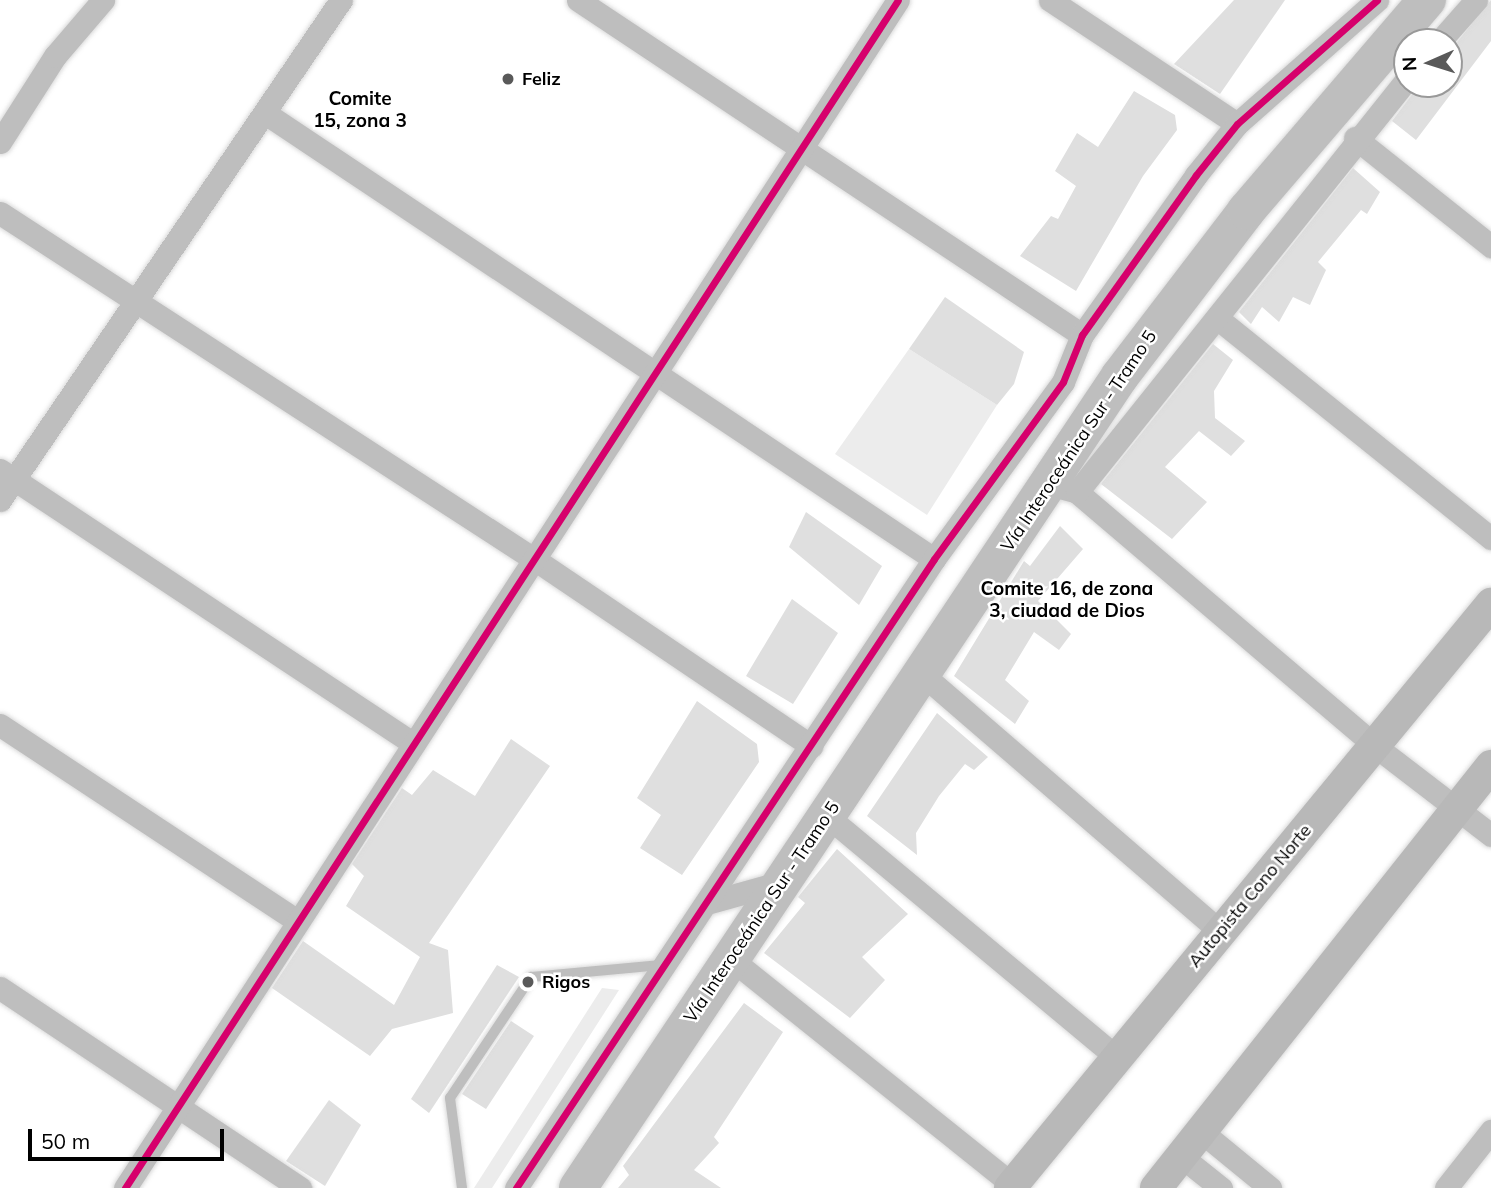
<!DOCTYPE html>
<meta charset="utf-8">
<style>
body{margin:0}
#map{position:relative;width:1491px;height:1188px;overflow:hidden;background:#fff;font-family:Mulish,sans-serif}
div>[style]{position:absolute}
.green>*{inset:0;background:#ececec}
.building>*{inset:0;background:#dfdfdf}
.roads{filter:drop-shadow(0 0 2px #dbdbdb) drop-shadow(0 0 2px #dbdbdb)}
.lane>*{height:10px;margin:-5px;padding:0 5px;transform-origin:5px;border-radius:5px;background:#bebebe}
.street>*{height:23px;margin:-11.5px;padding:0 11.5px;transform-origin:11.5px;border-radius:11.5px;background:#bebebe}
.secondary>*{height:32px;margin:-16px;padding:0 16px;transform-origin:16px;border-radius:16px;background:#b8b8b8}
.highway>*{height:38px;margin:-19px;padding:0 19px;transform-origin:19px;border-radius:19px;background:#bebebe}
.cycleway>*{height:7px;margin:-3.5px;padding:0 3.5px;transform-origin:3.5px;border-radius:3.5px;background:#d6006c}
.dots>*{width:19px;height:19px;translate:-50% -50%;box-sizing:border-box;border:4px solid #fff;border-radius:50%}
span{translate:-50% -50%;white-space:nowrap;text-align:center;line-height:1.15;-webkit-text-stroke:5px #fff;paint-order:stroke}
.poi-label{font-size:18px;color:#000;font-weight:700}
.left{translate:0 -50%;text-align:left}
.street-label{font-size:18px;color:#000}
.neighbourhood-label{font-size:19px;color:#000;font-weight:700}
.north{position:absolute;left:1393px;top:28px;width:70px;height:70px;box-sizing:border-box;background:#fff;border:2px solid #999;border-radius:50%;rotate:267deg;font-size:19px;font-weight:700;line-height:28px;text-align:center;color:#000}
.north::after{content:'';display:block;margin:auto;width:24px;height:32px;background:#595959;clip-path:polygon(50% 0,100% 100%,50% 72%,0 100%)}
.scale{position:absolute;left:28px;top:1129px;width:196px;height:32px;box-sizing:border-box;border:4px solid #000;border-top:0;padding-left:9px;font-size:21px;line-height:24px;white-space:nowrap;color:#000;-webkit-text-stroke:5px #fff;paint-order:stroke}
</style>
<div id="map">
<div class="green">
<i style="clip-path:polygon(909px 349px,997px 405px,927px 515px,835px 454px)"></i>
<i style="clip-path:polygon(602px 988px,619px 990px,492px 1188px,474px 1188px)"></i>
</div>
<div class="building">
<i style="clip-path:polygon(1234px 0,1285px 0,1220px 94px,1174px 64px)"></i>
<i style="clip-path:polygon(1491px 0,1491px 41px,1416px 140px,1392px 121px,1420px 84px,1449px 84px,1449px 52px)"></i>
<i style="clip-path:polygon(1134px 91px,1175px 115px,1177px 130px,1143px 176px,1076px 291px,1020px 256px,1051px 216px,1058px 219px,1076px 186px,1055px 171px,1077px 133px,1098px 147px)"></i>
<i style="clip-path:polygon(1353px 168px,1380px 192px,1367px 214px,1361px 210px,1318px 262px,1326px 270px,1310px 305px,1293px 297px,1279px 322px,1262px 307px,1251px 324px,1239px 312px)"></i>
<i style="clip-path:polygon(945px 297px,1024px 352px,1014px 384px,997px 405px,909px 349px)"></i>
<i style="clip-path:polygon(1213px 344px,1233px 360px,1214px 391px,1215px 418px,1245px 441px,1231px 456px,1199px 431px,1165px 467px,1207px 502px,1172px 539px,1101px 484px)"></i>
<i style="clip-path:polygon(806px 512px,882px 566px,859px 605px,789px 547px)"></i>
<i style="clip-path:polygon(1060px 526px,1083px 549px,1038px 601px,1071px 634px,1059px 650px,1034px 632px,1005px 680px,1029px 701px,1015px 724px,954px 676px,1024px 561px,1030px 566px)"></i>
<i style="clip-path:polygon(792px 599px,838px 633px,793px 704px,746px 676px)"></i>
<i style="clip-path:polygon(697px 701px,757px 744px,759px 762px,682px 875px,640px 848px,661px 815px,637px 798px)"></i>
<i style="clip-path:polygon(937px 713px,988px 757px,974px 770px,965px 764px,939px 796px,916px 833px,917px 855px,867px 816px)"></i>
<i style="clip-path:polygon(511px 739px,550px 766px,429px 943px,448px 950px,453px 1013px,392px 1029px,370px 1056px,272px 988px,303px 941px,394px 1005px,420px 957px,346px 906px,364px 876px,352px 864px,402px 788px,412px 795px,433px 770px,475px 796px)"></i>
<i style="clip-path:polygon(837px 849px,908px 914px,862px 957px,885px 980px,850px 1018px,764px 953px,805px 903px,798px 897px)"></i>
<i style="clip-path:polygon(497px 965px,519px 977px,429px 1113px,411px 1099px)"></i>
<i style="clip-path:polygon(744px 1003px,783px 1032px,714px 1137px,719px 1143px,694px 1170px,721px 1188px,618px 1188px,629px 1175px,623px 1166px)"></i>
<i style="clip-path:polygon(511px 1021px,534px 1036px,486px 1109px,462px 1094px)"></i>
<i style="clip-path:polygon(329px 1100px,361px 1125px,325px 1186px,286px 1161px)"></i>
</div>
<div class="roads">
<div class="lane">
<i style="left:462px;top:1188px;width:91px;rotate:-97.6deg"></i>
<i style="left:450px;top:1098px;width:146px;rotate:-56.2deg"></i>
<i style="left:531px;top:977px;width:131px;rotate:-5.3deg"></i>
</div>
<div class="street">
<i style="left:578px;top:0;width:605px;rotate:33.61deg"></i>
<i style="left:1050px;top:0;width:224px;rotate:33.5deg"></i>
<i style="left:1439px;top:42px;width:56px;rotate:-48.6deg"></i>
<i style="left:265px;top:113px;width:804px;rotate:33.69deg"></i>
<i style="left:1355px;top:138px;width:174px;rotate:38.5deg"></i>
<i style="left:0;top:142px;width:102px;rotate:-57.4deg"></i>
<i style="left:55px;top:56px;width:74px;rotate:-49.4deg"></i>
<i style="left:0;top:213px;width:640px;rotate:32.95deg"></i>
<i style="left:537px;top:561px;width:331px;rotate:34deg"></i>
<i style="left:1217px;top:318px;width:351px;rotate:38.8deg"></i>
<i style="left:0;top:470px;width:496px;rotate:33.5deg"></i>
<i style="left:1048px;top:484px;width:30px;rotate:15deg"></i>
<i style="left:1077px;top:492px;width:392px;rotate:40.4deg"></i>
<i style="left:1375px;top:746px;width:146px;rotate:37.5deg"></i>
<i style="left:1077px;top:492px;width:529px;rotate:-51.37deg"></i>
<i style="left:0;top:500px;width:605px;rotate:-55.71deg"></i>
<i style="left:922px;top:674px;width:394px;rotate:40.8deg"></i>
<i style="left:0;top:725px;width:356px;rotate:33.4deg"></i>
<i style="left:827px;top:816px;width:376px;rotate:39.8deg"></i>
<i style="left:710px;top:902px;width:75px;rotate:-15.5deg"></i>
<i style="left:731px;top:959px;width:361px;rotate:38.7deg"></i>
<i style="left:0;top:988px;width:361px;rotate:33.7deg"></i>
<i style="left:1203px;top:1133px;width:87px;rotate:39.4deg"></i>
<i style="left:1182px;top:1157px;width:50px;rotate:38.5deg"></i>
<i style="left:125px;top:1188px;width:1417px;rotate:-56.95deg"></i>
<i style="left:516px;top:1188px;width:755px;rotate:-56.39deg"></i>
<i style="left:934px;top:559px;width:219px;rotate:-53.9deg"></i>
<i style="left:1063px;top:382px;width:51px;rotate:-68deg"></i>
<i style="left:1082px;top:335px;width:196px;rotate:-54.5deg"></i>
<i style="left:1196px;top:175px;width:65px;rotate:-51.2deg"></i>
<i style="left:1237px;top:124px;width:187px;rotate:-41.5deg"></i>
<i style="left:1446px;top:1188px;width:73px;rotate:-51.7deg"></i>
</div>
<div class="secondary">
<i style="left:1010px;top:1188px;width:757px;rotate:-50.52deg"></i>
<i style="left:1156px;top:1188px;width:539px;rotate:-51.56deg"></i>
</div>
<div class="highway">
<i style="left:578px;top:1188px;width:976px;rotate:-56.28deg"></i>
<i style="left:1120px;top:376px;width:208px;rotate:-52.6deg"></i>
<i style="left:1246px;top:211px;width:278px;rotate:-49.4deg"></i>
</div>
</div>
<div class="cycleway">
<i style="left:125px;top:1188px;width:1417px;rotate:-56.95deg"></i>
<i style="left:516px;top:1188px;width:755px;rotate:-56.39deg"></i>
<i style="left:934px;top:559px;width:219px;rotate:-53.9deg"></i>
<i style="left:1063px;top:382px;width:51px;rotate:-68deg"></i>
<i style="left:1082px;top:335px;width:196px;rotate:-54.5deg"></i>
<i style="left:1196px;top:175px;width:65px;rotate:-51.2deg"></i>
<i style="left:1237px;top:124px;width:187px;rotate:-41.5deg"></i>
</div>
<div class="dots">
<i style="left:508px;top:79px;background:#595959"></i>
<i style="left:528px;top:982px;background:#595959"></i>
</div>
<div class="poi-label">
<span class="left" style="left:522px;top:79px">Feliz</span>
<span class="left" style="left:542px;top:982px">Rigos</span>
</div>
<div class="street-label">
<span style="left:1079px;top:441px;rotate:-56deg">Vía Interoceánica Sur - Tramo 5</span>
<span style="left:1250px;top:896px;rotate:-50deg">Autopista Cono Norte</span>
<span style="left:762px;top:912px;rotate:-56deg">Vía Interoceánica Sur - Tramo 5</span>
</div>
<div class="neighbourhood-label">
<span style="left:360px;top:110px">Comite<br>15, zona 3</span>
<span style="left:1067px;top:600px">Comite 16, de zona<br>3, ciudad de Dios</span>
</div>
<div class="north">N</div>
<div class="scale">50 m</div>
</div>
